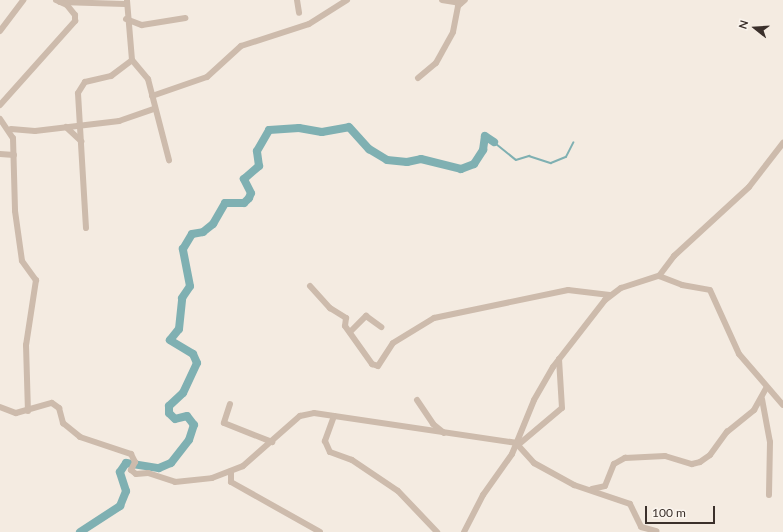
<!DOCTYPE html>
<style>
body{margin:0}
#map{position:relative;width:783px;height:532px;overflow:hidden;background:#f4ebe1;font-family:Lato,sans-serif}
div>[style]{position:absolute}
.stream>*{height:1.5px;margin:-0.75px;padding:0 0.75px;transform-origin:0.75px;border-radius:0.75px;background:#7fb0b2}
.river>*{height:8px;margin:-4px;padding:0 4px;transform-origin:4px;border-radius:4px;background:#7fb0b2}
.minor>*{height:6px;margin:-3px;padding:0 3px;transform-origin:3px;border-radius:3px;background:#cdbbac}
span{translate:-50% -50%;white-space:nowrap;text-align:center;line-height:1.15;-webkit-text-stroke:3px #fbf5ee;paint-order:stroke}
.north{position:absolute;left:735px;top:8px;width:40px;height:40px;-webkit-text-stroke:3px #fbf5ee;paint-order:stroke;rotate:287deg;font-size:11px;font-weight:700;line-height:16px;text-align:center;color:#3b302b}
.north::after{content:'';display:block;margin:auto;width:14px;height:18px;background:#3b302b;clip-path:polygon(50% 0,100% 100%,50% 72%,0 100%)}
.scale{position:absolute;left:645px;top:506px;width:70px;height:18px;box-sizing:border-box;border:2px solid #3b302b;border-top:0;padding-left:5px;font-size:12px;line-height:14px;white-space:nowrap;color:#3b302b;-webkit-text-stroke:3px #fbf5ee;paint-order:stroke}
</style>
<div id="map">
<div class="stream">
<i style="left:494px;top:142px;width:28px;rotate:39deg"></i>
<i style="left:516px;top:160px;width:14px;rotate:-17deg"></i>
<i style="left:529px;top:156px;width:23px;rotate:18deg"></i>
<i style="left:551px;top:163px;width:16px;rotate:-22deg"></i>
<i style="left:566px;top:157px;width:16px;rotate:-63deg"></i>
</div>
<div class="river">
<i style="left:80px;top:532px;width:48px;rotate:-33deg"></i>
<i style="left:120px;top:506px;width:16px;rotate:-68deg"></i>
<i style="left:126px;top:491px;width:20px;rotate:-108deg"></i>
<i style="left:120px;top:472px;width:11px;rotate:-56deg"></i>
<i style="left:126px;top:463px;width:33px;rotate:9deg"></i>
<i style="left:159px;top:468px;width:13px;rotate:-23deg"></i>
<i style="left:171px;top:463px;width:29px;rotate:-52deg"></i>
<i style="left:189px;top:440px;width:16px;rotate:-72deg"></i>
<i style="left:194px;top:425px;width:11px;rotate:-128deg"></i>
<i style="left:187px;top:416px;width:12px;rotate:166deg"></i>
<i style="left:175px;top:419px;width:8px;rotate:-135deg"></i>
<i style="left:169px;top:413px;width:7px;rotate:-90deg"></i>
<i style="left:169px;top:406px;width:19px;rotate:-43deg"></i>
<i style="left:183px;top:393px;width:33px;rotate:-65deg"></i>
<i style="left:197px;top:363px;width:10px;rotate:-114deg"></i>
<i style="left:193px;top:354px;width:27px;rotate:-149deg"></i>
<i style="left:170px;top:340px;width:14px;rotate:-51deg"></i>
<i style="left:179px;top:329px;width:31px;rotate:-84deg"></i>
<i style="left:182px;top:298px;width:14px;rotate:-56deg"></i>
<i style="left:190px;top:286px;width:38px;rotate:-101deg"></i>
<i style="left:183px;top:249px;width:17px;rotate:-59deg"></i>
<i style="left:192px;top:234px;width:11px;rotate:-10deg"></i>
<i style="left:203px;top:232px;width:13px;rotate:-39deg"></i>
<i style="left:213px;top:224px;width:24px;rotate:-60deg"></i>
<i style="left:225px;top:203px;width:19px"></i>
<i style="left:244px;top:203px;width:7px;rotate:-45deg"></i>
<i style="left:249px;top:198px;width:5px;rotate:-68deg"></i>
<i style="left:251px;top:193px;width:16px;rotate:-117deg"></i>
<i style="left:244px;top:179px;width:20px;rotate:-41deg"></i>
<i style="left:259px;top:166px;width:15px;rotate:-98deg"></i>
<i style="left:257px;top:151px;width:24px;rotate:-60deg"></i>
<i style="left:269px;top:130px;width:30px;rotate:-4deg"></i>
<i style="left:299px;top:128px;width:23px;rotate:10deg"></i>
<i style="left:322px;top:132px;width:27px;rotate:-10deg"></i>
<i style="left:349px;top:127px;width:30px;rotate:48deg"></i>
<i style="left:369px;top:149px;width:21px;rotate:31deg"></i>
<i style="left:387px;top:160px;width:20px;rotate:6deg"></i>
<i style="left:407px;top:162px;width:14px;rotate:-12deg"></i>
<i style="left:421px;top:159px;width:41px;rotate:14deg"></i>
<i style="left:461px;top:169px;width:14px;rotate:-21deg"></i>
<i style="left:474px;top:164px;width:17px;rotate:-57deg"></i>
<i style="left:483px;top:150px;width:14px;rotate:-82deg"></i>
<i style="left:485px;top:136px;width:11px;rotate:34deg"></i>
</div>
<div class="minor">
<i style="left:297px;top:0;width:13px;rotate:81deg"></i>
<i style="left:442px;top:0;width:19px;rotate:9deg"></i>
<i style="left:60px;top:2px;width:65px;rotate:1.8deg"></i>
<i style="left:126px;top:19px;width:17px;rotate:21deg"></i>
<i style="left:142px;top:25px;width:44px;rotate:-9.2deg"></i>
<i style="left:0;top:31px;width:39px;rotate:-53deg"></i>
<i style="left:132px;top:60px;width:25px;rotate:50deg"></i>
<i style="left:148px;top:79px;width:84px;rotate:75.5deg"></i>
<i style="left:418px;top:78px;width:23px;rotate:-40deg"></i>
<i style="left:436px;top:63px;width:35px;rotate:-61deg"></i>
<i style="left:453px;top:32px;width:26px;rotate:-79deg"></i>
<i style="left:458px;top:6px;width:9px;rotate:-41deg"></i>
<i style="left:152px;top:96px;width:58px;rotate:-19.1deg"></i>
<i style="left:207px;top:77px;width:46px;rotate:-42.4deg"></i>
<i style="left:241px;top:46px;width:71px;rotate:-17.9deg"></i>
<i style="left:309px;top:24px;width:45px;rotate:-32.3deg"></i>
<i style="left:0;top:105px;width:113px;rotate:-48.2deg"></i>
<i style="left:75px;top:21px;width:6px;rotate:-90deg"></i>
<i style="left:75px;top:15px;width:13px;rotate:-129deg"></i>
<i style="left:67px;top:5px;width:12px;rotate:-156deg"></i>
<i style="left:0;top:119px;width:23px;rotate:56deg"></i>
<i style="left:13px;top:138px;width:73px;rotate:88.4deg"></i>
<i style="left:15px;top:211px;width:50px;rotate:82deg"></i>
<i style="left:22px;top:261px;width:24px;rotate:54deg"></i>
<i style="left:36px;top:280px;width:66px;rotate:98.7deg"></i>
<i style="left:26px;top:345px;width:66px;rotate:88.3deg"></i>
<i style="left:66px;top:127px;width:21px;rotate:43deg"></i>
<i style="left:11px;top:129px;width:24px;rotate:5deg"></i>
<i style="left:35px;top:131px;width:85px;rotate:-6.8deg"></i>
<i style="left:119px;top:121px;width:37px;rotate:-19deg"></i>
<i style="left:0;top:154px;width:14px;rotate:4deg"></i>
<i style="left:86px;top:228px;width:135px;rotate:-93.4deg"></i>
<i style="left:78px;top:93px;width:13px;rotate:-58deg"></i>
<i style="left:85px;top:82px;width:27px;rotate:-13deg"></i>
<i style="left:111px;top:76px;width:26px;rotate:-37deg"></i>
<i style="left:132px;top:60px;width:60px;rotate:-94.8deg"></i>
<i style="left:659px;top:276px;width:25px;rotate:21deg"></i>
<i style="left:682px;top:285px;width:28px;rotate:10deg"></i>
<i style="left:710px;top:290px;width:70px;rotate:65.6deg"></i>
<i style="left:739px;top:354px;width:67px;rotate:49.2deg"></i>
<i style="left:310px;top:286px;width:30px;rotate:48deg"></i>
<i style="left:330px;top:308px;width:19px;rotate:32deg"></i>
<i style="left:346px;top:318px;width:8px;rotate:97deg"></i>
<i style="left:345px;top:326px;width:47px;rotate:54.6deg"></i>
<i style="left:372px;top:364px;width:6px;rotate:18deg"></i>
<i style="left:378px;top:366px;width:27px;rotate:-57deg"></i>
<i style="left:393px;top:343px;width:48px;rotate:-31.4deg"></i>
<i style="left:434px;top:318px;width:137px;rotate:-11.8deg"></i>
<i style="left:568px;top:290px;width:42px;rotate:6.8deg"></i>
<i style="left:350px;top:332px;width:23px;rotate:-45deg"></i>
<i style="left:366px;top:316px;width:19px;rotate:36deg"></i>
<i style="left:762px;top:399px;width:44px;rotate:79.5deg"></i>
<i style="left:770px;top:442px;width:53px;rotate:91.1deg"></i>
<i style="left:417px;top:400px;width:29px;rotate:56deg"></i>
<i style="left:433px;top:424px;width:14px;rotate:39deg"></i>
<i style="left:230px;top:404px;width:20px;rotate:108deg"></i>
<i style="left:224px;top:423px;width:52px;rotate:21.6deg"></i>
<i style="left:0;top:407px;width:17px;rotate:21deg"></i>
<i style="left:16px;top:413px;width:37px;rotate:-16deg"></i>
<i style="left:52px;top:403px;width:9px;rotate:36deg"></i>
<i style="left:59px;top:408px;width:16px;rotate:75deg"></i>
<i style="left:63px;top:423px;width:22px;rotate:39deg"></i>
<i style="left:80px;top:437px;width:54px;rotate:18.4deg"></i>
<i style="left:131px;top:454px;width:9px;rotate:63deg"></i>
<i style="left:135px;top:462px;width:9px;rotate:117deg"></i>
<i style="left:131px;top:470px;width:6px;rotate:39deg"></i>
<i style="left:136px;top:474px;width:12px;rotate:-5deg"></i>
<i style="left:148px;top:473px;width:28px;rotate:18deg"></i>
<i style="left:175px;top:482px;width:37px;rotate:-6deg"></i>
<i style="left:212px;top:478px;width:33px;rotate:-21deg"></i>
<i style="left:243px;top:466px;width:76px;rotate:-41.3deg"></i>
<i style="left:300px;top:416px;width:14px;rotate:-12deg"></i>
<i style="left:314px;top:413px;width:204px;rotate:8.4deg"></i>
<i style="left:516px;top:443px;width:27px;rotate:48deg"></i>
<i style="left:534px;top:463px;width:46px;rotate:28.8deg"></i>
<i style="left:574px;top:485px;width:59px;rotate:18.7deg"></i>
<i style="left:630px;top:504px;width:25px;rotate:64deg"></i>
<i style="left:641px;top:527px;width:16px;rotate:15deg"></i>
<i style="left:334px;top:416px;width:27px;rotate:110deg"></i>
<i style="left:325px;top:441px;width:12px;rotate:66deg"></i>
<i style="left:330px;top:452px;width:23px;rotate:20deg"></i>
<i style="left:352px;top:460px;width:55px;rotate:34deg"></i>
<i style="left:398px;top:491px;width:57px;rotate:46.4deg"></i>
<i style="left:518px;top:445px;width:57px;rotate:-40.1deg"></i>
<i style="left:562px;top:408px;width:49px;rotate:-93.5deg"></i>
<i style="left:231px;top:471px;width:11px;rotate:90deg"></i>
<i style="left:231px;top:482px;width:102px;rotate:29.3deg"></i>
<i style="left:592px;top:489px;width:13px;rotate:-13deg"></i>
<i style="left:605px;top:486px;width:24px;rotate:-68deg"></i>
<i style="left:614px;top:464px;width:13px;rotate:-29deg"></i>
<i style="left:625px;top:458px;width:40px;rotate:-2.9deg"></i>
<i style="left:665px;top:456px;width:28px;rotate:17deg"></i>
<i style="left:692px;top:464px;width:8px;rotate:-14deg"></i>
<i style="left:700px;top:462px;width:12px;rotate:-35deg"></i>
<i style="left:710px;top:455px;width:29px;rotate:-54deg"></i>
<i style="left:727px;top:432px;width:35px;rotate:-39deg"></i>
<i style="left:754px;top:410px;width:25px;rotate:-61deg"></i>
<i style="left:464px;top:532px;width:42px;rotate:-62.8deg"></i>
<i style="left:483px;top:495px;width:50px;rotate:-54.7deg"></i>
<i style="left:512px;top:454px;width:58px;rotate:-67.8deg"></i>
<i style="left:534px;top:400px;width:38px;rotate:-60deg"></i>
<i style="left:553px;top:367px;width:85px;rotate:-52.2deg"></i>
<i style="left:605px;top:300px;width:20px;rotate:-37deg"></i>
<i style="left:621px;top:288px;width:40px;rotate:-18deg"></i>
<i style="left:659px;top:276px;width:25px;rotate:-53deg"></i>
<i style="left:674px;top:256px;width:102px;rotate:-42.6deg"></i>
<i style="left:749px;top:187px;width:56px;rotate:-52.3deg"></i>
</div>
<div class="north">N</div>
<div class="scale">100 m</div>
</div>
